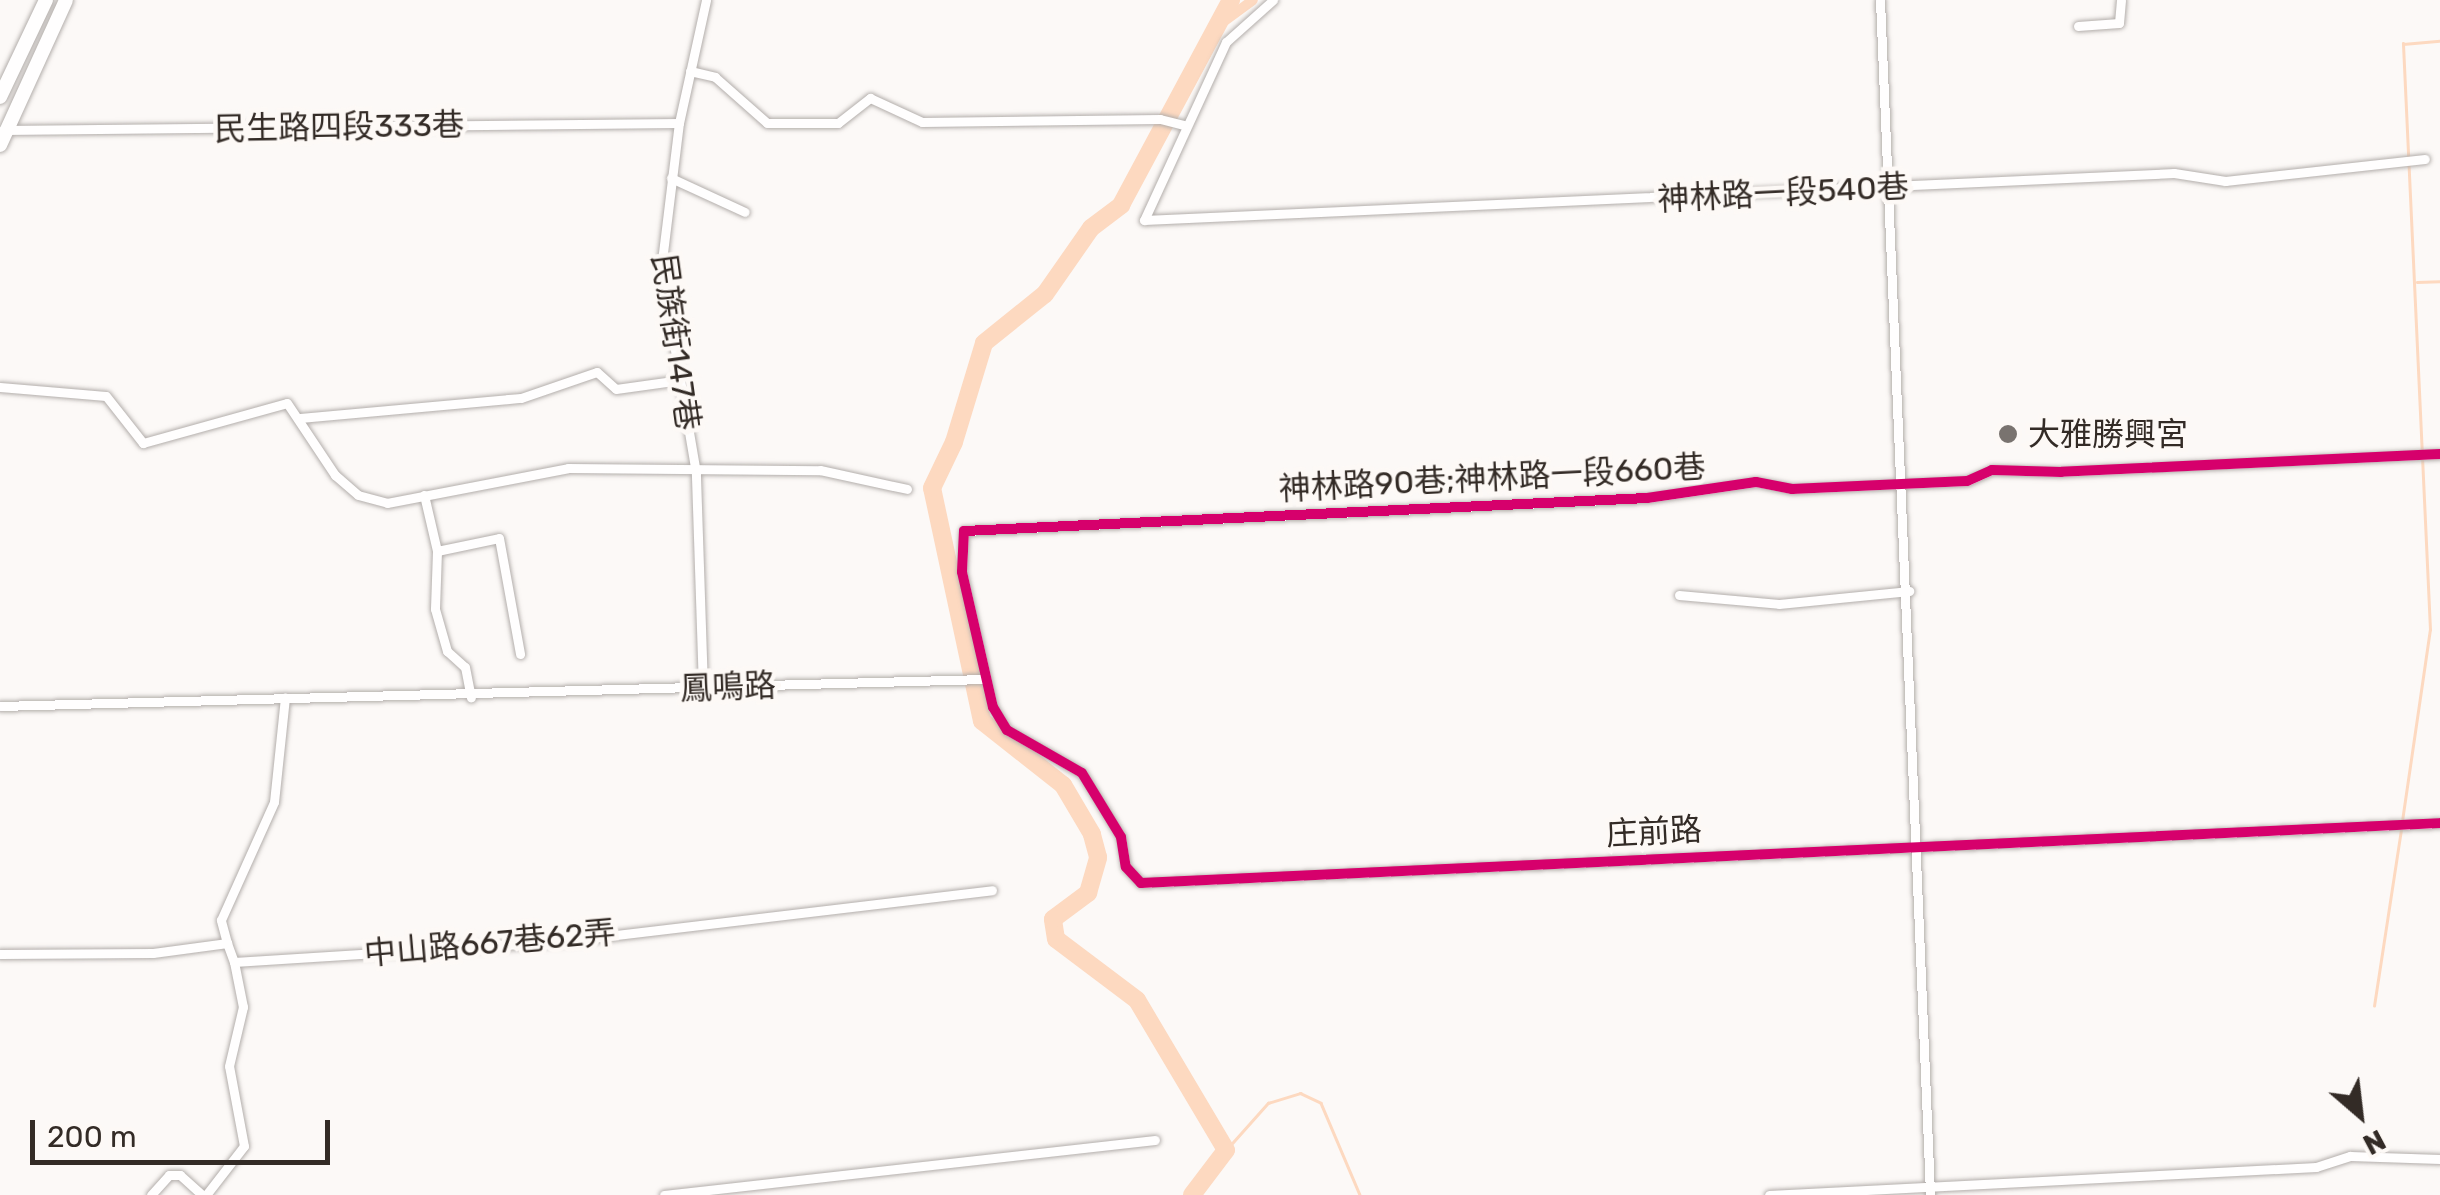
<!DOCTYPE html>
<meta charset="utf-8">
<style>
body{margin:0}
#map{position:relative;width:2440px;height:1195px;overflow:hidden;background:#fcf9f7;font-family:Rubik,"Noto Sans TC",sans-serif}
div>[style]{position:absolute}
.stream>*{height:2.5px;margin:-1.25px;padding:0 1.25px;transform-origin:1.25px;border-radius:1.25px;background:#fdd9c0}
.canal>*{height:10px;margin:-5px;padding:0 5px;transform-origin:5px;border-radius:5px;background:#fdd9c0}
.river>*{height:18px;margin:-9px;padding:0 9px;transform-origin:9px;border-radius:9px;background:#fdd9c0}
.roads{filter:drop-shadow(0 0 2px #b3aeab) drop-shadow(0 0 2px #b3aeab)}
.street>*{height:9px;margin:-4.5px;padding:0 4.5px;transform-origin:4.5px;border-radius:4.5px;background:#fffefe}
.primary>*{height:14px;margin:-7px;padding:0 7px;transform-origin:7px;border-radius:7px;background:#fffefe}
.cycleway>*{height:10px;margin:-5px;padding:0 5px;transform-origin:5px;border-radius:5px;background:#d6006c}
.dots>*{width:28px;height:28px;translate:-50% -50%;box-sizing:border-box;border:5px solid #fdf9f6;border-radius:50%}
span{translate:-50% -50%;white-space:nowrap;text-align:center;line-height:1.15;-webkit-text-stroke:9px #fdf9f6;paint-order:stroke}
.street-label{font-size:32px;color:#332b26}
.poi-label{font-size:32px;color:#332b26}
.left{translate:0 -50%;text-align:left}
.north{position:absolute;left:2310px;top:1065px;width:100px;height:100px;-webkit-text-stroke:8px #fdf9f6;paint-order:stroke;rotate:152deg;font-size:28px;font-weight:700;line-height:40px;text-align:center;color:#332b26}
.north::after{content:'';display:block;margin:auto;width:35px;height:45px;background:#332b26;clip-path:polygon(50% 0,100% 100%,50% 72%,0 100%)}
.scale{position:absolute;left:30px;top:1120px;width:300px;height:45px;box-sizing:border-box;border:5px solid #332b26;border-top:0;padding-left:12px;font-size:30px;line-height:35px;white-space:nowrap;color:#332b26;-webkit-text-stroke:8px #fdf9f6;paint-order:stroke}
</style>
<div id="map">
<div class="stream">
<i style="left:2417px;top:282px;width:23px;rotate:-2deg"></i>
<i style="left:2402px;top:821px;width:193px;rotate:-81.7deg"></i>
<i style="left:2430px;top:630px;width:587px;rotate:-92.64deg"></i>
<i style="left:2403px;top:44px;width:37px;rotate:-5deg"></i>
<i style="left:2374px;top:1006px;width:179px;rotate:-81.3deg"></i>
<i style="left:1226px;top:1150px;width:63px;rotate:-48.2deg"></i>
<i style="left:1268px;top:1103px;width:34px;rotate:-17deg"></i>
<i style="left:1300px;top:1093px;width:23px;rotate:25deg"></i>
<i style="left:1321px;top:1103px;width:100px;rotate:67deg"></i>
</div>
<div class="canal">
<i style="left:1215px;top:28px;width:47px;rotate:-36.4deg"></i>
</div>
<div class="river">
<i style="left:1192px;top:1195px;width:56px;rotate:-52.9deg"></i>
<i style="left:1226px;top:1150px;width:174px;rotate:-120.7deg"></i>
<i style="left:1137px;top:1000px;width:101px;rotate:-143deg"></i>
<i style="left:1056px;top:939px;width:20px;rotate:-99deg"></i>
<i style="left:1053px;top:919px;width:44px;rotate:-36.6deg"></i>
<i style="left:1088px;top:893px;width:37px;rotate:-74deg"></i>
<i style="left:1098px;top:857px;width:24px;rotate:-105deg"></i>
<i style="left:1092px;top:834px;width:57px;rotate:-120.6deg"></i>
<i style="left:1063px;top:785px;width:103px;rotate:-141.7deg"></i>
<i style="left:982px;top:721px;width:238px;rotate:-102.1deg"></i>
<i style="left:932px;top:488px;width:51px;rotate:-64.4deg"></i>
<i style="left:954px;top:442px;width:103px;rotate:-73.1deg"></i>
<i style="left:984px;top:343px;width:78px;rotate:-38.8deg"></i>
<i style="left:1045px;top:294px;width:80px;rotate:-55.1deg"></i>
<i style="left:1091px;top:228px;width:38px;rotate:-37deg"></i>
<i style="left:1121px;top:205px;width:233px;rotate:-61.8deg"></i>
</div>
<div class="roads">
<div class="street">
<i style="left:1273px;top:0;width:63px;rotate:138.2deg"></i>
<i style="left:1226px;top:42px;width:196px;rotate:114.7deg"></i>
<i style="left:1144px;top:220px;width:1031px;rotate:-2.61deg"></i>
<i style="left:2174px;top:173px;width:52px;rotate:8.9deg"></i>
<i style="left:2225px;top:181px;width:201px;rotate:-6.3deg"></i>
<i style="left:1880px;top:0;width:1196px;rotate:87.6deg"></i>
<i style="left:2078px;top:26px;width:41px;rotate:-4.2deg"></i>
<i style="left:2119px;top:23px;width:23px;rotate:-85deg"></i>
<i style="left:690px;top:71px;width:26px;rotate:13deg"></i>
<i style="left:715px;top:77px;width:69px;rotate:41.5deg"></i>
<i style="left:767px;top:123px;width:71px"></i>
<i style="left:838px;top:123px;width:41px;rotate:-38deg"></i>
<i style="left:870px;top:98px;width:57px;rotate:24.8deg"></i>
<i style="left:922px;top:122px;width:238px;rotate:-0.7deg"></i>
<i style="left:1160px;top:119px;width:25px;rotate:14deg"></i>
<i style="left:3px;top:130px;width:676px;rotate:-0.59deg"></i>
<i style="left:671px;top:178px;width:81px;rotate:24.7deg"></i>
<i style="left:0;top:387px;width:106px;rotate:4.9deg"></i>
<i style="left:106px;top:396px;width:60px;rotate:51.8deg"></i>
<i style="left:143px;top:443px;width:149px;rotate:-15.5deg"></i>
<i style="left:287px;top:403px;width:87px;rotate:56.3deg"></i>
<i style="left:335px;top:475px;width:30px;rotate:41deg"></i>
<i style="left:358px;top:495px;width:30px;rotate:15deg"></i>
<i style="left:387px;top:503px;width:184px;rotate:-10.9deg"></i>
<i style="left:568px;top:468px;width:252px;rotate:0.5deg"></i>
<i style="left:820px;top:470px;width:89px;rotate:12.3deg"></i>
<i style="left:300px;top:418px;width:222px;rotate:-5.2deg"></i>
<i style="left:521px;top:398px;width:80px;rotate:-18.9deg"></i>
<i style="left:597px;top:372px;width:25px;rotate:42deg"></i>
<i style="left:616px;top:389px;width:65px;rotate:-8deg"></i>
<i style="left:2440px;top:454px;width:379px;rotate:177.3deg"></i>
<i style="left:2061px;top:472px;width:69px;rotate:-178.3deg"></i>
<i style="left:1992px;top:470px;width:27px;rotate:156deg"></i>
<i style="left:1967px;top:481px;width:175px;rotate:177.4deg"></i>
<i style="left:1792px;top:489px;width:37px;rotate:-169deg"></i>
<i style="left:1756px;top:482px;width:110px;rotate:171.6deg"></i>
<i style="left:1647px;top:498px;width:684px;rotate:177.23deg"></i>
<i style="left:964px;top:531px;width:41px;rotate:92.8deg"></i>
<i style="left:962px;top:572px;width:139px;rotate:77.1deg"></i>
<i style="left:993px;top:707px;width:27px;rotate:59deg"></i>
<i style="left:1007px;top:730px;width:86px;rotate:29.8deg"></i>
<i style="left:1082px;top:773px;width:75px;rotate:58.6deg"></i>
<i style="left:1121px;top:837px;width:30px;rotate:81deg"></i>
<i style="left:1126px;top:867px;width:22px;rotate:47deg"></i>
<i style="left:1141px;top:883px;width:1300px;rotate:-2.64deg"></i>
<i style="left:424px;top:495px;width:57px;rotate:76.9deg"></i>
<i style="left:437px;top:551px;width:58px;rotate:92deg"></i>
<i style="left:435px;top:609px;width:44px;rotate:74.1deg"></i>
<i style="left:447px;top:651px;width:24px;rotate:42deg"></i>
<i style="left:465px;top:667px;width:31px;rotate:79deg"></i>
<i style="left:437px;top:551px;width:63px;rotate:-11.8deg"></i>
<i style="left:499px;top:538px;width:118px;rotate:79.7deg"></i>
<i style="left:1679px;top:595px;width:100px;rotate:5.1deg"></i>
<i style="left:1779px;top:604px;width:131px;rotate:-5.7deg"></i>
<i style="left:703px;top:688px;width:215px;rotate:-91.9deg"></i>
<i style="left:696px;top:473px;width:207px;rotate:-99.7deg"></i>
<i style="left:661px;top:269px;width:147px;rotate:-83deg"></i>
<i style="left:679px;top:123px;width:126px;rotate:-77.6deg"></i>
<i style="left:0;top:706px;width:985px;rotate:-1.57deg"></i>
<i style="left:227px;top:943px;width:24px;rotate:-105deg"></i>
<i style="left:221px;top:920px;width:129px;rotate:-65.8deg"></i>
<i style="left:274px;top:802px;width:105px;rotate:-84deg"></i>
<i style="left:0;top:954px;width:153px;rotate:-0.4deg"></i>
<i style="left:153px;top:953px;width:75px;rotate:-7.7deg"></i>
<i style="left:227px;top:943px;width:20px;rotate:70deg"></i>
<i style="left:234px;top:962px;width:333px;rotate:-3.6deg"></i>
<i style="left:566px;top:941px;width:429px;rotate:-6.8deg"></i>
<i style="left:151px;top:1195px;width:27px;rotate:-48deg"></i>
<i style="left:169px;top:1175px;width:11px"></i>
<i style="left:180px;top:1175px;width:30px;rotate:42deg"></i>
<i style="left:206px;top:1195px;width:62px;rotate:-52.2deg"></i>
<i style="left:244px;top:1146px;width:81px;rotate:-100.6deg"></i>
<i style="left:229px;top:1066px;width:61px;rotate:-76.7deg"></i>
<i style="left:243px;top:1007px;width:46px;rotate:-101.3deg"></i>
<i style="left:664px;top:1195px;width:494px;rotate:-6.4deg"></i>
<i style="left:1769px;top:1195px;width:548px;rotate:-2.93deg"></i>
<i style="left:2316px;top:1167px;width:36px;rotate:-18deg"></i>
<i style="left:2350px;top:1156px;width:90px;rotate:1.9deg"></i>
</div>
<div class="primary">
<i style="left:0;top:97px;width:107px;rotate:-64.6deg"></i>
<i style="left:0;top:145px;width:159px;rotate:-65.5deg"></i>
</div>
</div>
<div class="cycleway">
<i style="left:2440px;top:454px;width:379px;rotate:177.3deg"></i>
<i style="left:2061px;top:472px;width:69px;rotate:-178.3deg"></i>
<i style="left:1992px;top:470px;width:27px;rotate:156deg"></i>
<i style="left:1967px;top:481px;width:175px;rotate:177.4deg"></i>
<i style="left:1792px;top:489px;width:37px;rotate:-169deg"></i>
<i style="left:1756px;top:482px;width:110px;rotate:171.6deg"></i>
<i style="left:1647px;top:498px;width:684px;rotate:177.23deg"></i>
<i style="left:964px;top:531px;width:41px;rotate:92.8deg"></i>
<i style="left:962px;top:572px;width:139px;rotate:77.1deg"></i>
<i style="left:993px;top:707px;width:27px;rotate:59deg"></i>
<i style="left:1007px;top:730px;width:86px;rotate:29.8deg"></i>
<i style="left:1082px;top:773px;width:75px;rotate:58.6deg"></i>
<i style="left:1121px;top:837px;width:30px;rotate:81deg"></i>
<i style="left:1126px;top:867px;width:22px;rotate:47deg"></i>
<i style="left:1141px;top:883px;width:1300px;rotate:-2.64deg"></i>
</div>
<div class="dots">
<i style="left:2008px;top:434px;background:#79736f"></i>
</div>
<div class="street-label">
<span style="left:339px;top:127px;rotate:-1deg">民生路四段333巷</span>
<span style="left:1783px;top:193px;rotate:-3deg">神林路一段540巷</span>
<span style="left:676px;top:342px;rotate:82deg">民族街147巷</span>
<span style="left:1492px;top:478px;rotate:-3deg">神林路90巷;神林路一段660巷</span>
<span style="left:728px;top:687px;rotate:-2deg">鳳鳴路</span>
<span style="left:1654px;top:832px;rotate:-3deg">庄前路</span>
<span style="left:490px;top:943px;rotate:-5deg">中山路667巷62弄</span>
</div>
<div class="poi-label">
<span class="left" style="left:2028px;top:434px">大雅勝興宮</span>
</div>
<div class="north">N</div>
<div class="scale">200 m</div>
</div>
